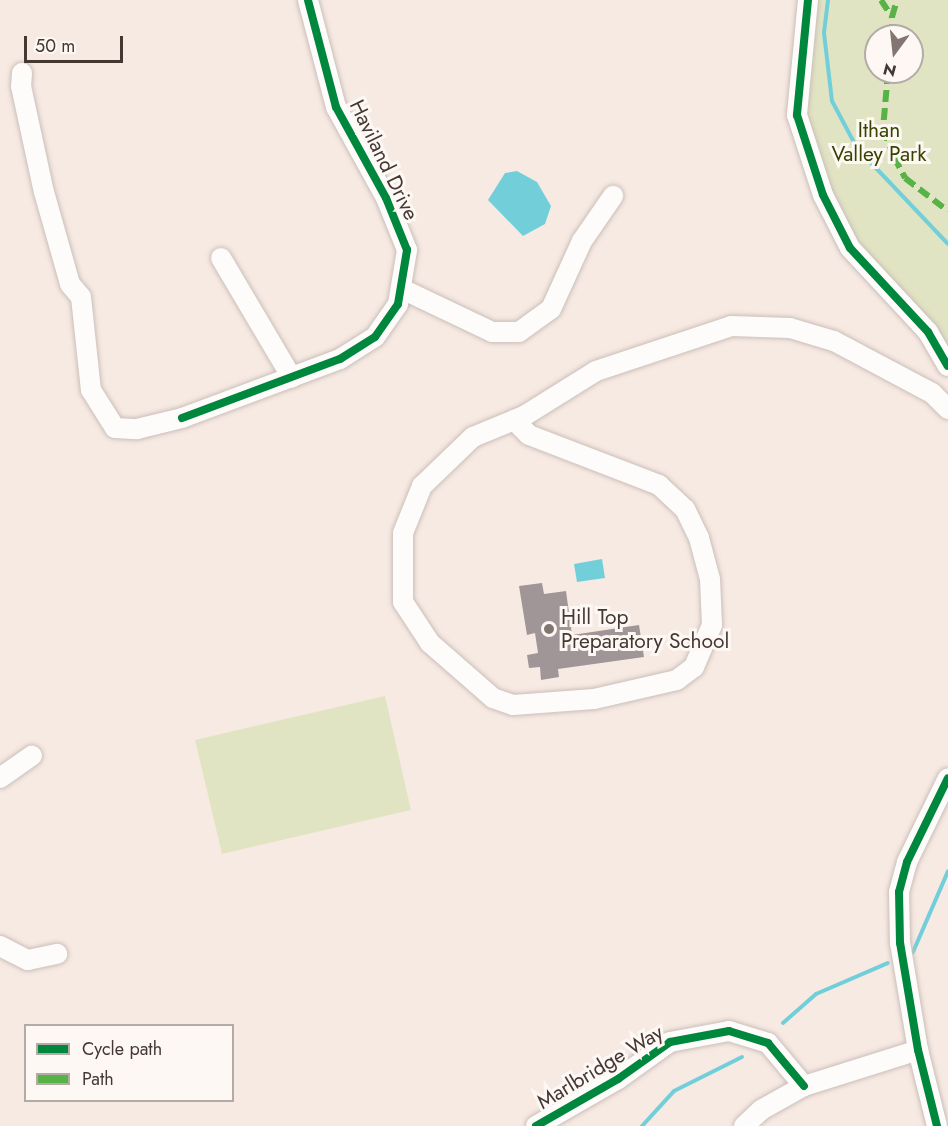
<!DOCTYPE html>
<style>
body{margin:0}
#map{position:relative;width:948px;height:1126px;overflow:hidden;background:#f7eae3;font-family:Jost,sans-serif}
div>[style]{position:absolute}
.green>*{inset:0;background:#e1e4c3}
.water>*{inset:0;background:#72cfda}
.stream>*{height:4px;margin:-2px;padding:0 2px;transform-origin:2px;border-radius:2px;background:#72cfda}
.building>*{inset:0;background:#a09697}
.roads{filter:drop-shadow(0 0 2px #cabfb9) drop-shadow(0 0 2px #cabfb9)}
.minor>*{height:20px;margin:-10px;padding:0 10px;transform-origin:10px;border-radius:10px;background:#fefcfb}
.quiet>*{height:6px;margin-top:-3px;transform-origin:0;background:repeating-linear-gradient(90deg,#57b346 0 12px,transparent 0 18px)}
.cycleway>*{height:8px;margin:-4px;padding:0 4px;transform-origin:4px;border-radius:4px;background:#00873e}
.dots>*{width:16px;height:16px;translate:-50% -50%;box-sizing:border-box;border:3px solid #fef8f5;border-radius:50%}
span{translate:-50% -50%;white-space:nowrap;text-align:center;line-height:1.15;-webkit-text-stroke:6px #fef8f5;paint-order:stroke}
.park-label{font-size:21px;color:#364400}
.street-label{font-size:21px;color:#443832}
.poi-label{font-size:21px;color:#443832}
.left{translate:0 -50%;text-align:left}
.legend{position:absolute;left:24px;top:1024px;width:210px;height:78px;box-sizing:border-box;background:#fef8f5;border:2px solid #b4aba7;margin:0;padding:8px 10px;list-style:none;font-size:18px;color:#443832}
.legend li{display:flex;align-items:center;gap:12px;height:30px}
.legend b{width:30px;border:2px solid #b4aba7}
.north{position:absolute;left:864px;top:24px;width:60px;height:60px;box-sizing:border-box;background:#fef8f5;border:2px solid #b4aba7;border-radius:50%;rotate:195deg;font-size:16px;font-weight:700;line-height:24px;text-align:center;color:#443832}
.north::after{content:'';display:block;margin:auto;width:21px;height:27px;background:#837670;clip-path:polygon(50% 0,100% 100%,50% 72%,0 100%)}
.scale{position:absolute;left:24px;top:36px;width:99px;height:27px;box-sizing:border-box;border:3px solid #443832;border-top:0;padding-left:8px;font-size:18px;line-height:21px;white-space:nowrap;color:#443832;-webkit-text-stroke:4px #fef8f5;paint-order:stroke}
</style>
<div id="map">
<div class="green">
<i style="clip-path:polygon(evenodd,809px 0,948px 0,948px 366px,850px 248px,797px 115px,809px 0,876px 36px,912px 36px,912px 72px,876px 72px,876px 36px)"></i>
<i style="clip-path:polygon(385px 696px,411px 810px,222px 854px,195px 740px)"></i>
</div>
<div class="water">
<i style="clip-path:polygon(517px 171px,537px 182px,551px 206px,545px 224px,523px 236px,488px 200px,505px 173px)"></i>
<i style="clip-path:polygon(602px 559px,605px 578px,577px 582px,574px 564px)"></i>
</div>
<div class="stream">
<i style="left:828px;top:0;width:33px;rotate:97deg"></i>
<i style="left:824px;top:33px;width:68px;rotate:83.3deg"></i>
<i style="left:832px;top:101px;width:53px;rotate:62deg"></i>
<i style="left:857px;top:148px;width:132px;rotate:46.5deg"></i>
<i style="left:913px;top:952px;width:88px;rotate:-66.6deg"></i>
<i style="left:783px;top:1023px;width:44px;rotate:-41.3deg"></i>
<i style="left:816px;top:994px;width:78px;rotate:-23.3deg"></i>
<i style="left:642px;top:1126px;width:47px;rotate:-47.6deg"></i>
<i style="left:674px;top:1091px;width:76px;rotate:-26.6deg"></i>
</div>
<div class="building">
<i style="clip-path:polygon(542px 583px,544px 594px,566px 591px,572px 635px,639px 625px,644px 657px,558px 669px,559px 677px,541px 680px,540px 667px,529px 668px,527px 655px,538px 653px,535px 633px,527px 635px,519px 586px)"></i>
</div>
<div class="roads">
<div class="minor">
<i style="left:808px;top:0;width:116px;rotate:95.5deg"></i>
<i style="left:797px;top:115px;width:84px;rotate:72deg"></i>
<i style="left:823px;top:195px;width:59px;rotate:63deg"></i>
<i style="left:850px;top:248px;width:115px;rotate:47.1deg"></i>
<i style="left:928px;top:332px;width:39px;rotate:60deg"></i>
<i style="left:22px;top:73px;width:13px;rotate:94deg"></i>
<i style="left:21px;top:86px;width:108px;rotate:77.8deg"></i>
<i style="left:44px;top:192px;width:96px;rotate:74.2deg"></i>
<i style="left:70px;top:284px;width:17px;rotate:50deg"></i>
<i style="left:81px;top:297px;width:94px;rotate:83.9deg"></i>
<i style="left:91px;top:390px;width:45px;rotate:57.7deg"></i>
<i style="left:115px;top:428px;width:22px;rotate:3deg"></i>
<i style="left:137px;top:429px;width:46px;rotate:-13.7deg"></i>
<i style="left:182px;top:418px;width:169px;rotate:-20.5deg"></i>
<i style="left:340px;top:359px;width:41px;rotate:-32.2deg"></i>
<i style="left:375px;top:337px;width:40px;rotate:-55.1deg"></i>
<i style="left:398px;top:304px;width:55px;rotate:-80.5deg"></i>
<i style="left:407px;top:250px;width:56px;rotate:-112deg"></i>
<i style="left:386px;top:198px;width:104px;rotate:-118.8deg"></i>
<i style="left:336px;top:107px;width:111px;rotate:-104.7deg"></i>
<i style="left:221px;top:258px;width:139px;rotate:59.4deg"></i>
<i style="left:402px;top:289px;width:100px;rotate:25.5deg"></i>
<i style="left:492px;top:332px;width:27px"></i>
<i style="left:519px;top:332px;width:39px;rotate:-36deg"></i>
<i style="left:551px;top:309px;width:75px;rotate:-65.5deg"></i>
<i style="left:582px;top:241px;width:55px;rotate:-55.4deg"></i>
<i style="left:514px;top:420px;width:21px;rotate:45deg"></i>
<i style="left:529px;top:435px;width:139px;rotate:21deg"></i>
<i style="left:659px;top:485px;width:35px;rotate:43deg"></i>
<i style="left:685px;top:509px;width:32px;rotate:64deg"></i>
<i style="left:699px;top:538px;width:42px;rotate:75deg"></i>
<i style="left:710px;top:579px;width:46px;rotate:87.5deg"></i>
<i style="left:712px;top:625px;width:46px;rotate:113.2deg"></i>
<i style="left:694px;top:667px;width:21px;rotate:143deg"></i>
<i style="left:677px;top:680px;width:85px;rotate:167.1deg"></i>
<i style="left:594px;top:699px;width:81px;rotate:175.8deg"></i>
<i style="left:513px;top:705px;width:21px;rotate:-161deg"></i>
<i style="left:493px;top:698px;width:84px;rotate:-138.9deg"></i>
<i style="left:430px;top:643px;width:49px;rotate:-123.4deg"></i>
<i style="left:403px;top:602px;width:69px;rotate:-90deg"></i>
<i style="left:403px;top:533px;width:51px;rotate:-68deg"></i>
<i style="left:422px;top:486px;width:71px;rotate:-43.9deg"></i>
<i style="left:473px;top:437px;width:44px;rotate:-22.5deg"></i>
<i style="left:514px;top:420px;width:11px;rotate:-22deg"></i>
<i style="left:524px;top:416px;width:85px;rotate:-32deg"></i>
<i style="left:596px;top:371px;width:142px;rotate:-18.4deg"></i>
<i style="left:731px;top:326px;width:59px;rotate:1.9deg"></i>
<i style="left:790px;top:328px;width:46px;rotate:16.5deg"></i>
<i style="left:834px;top:341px;width:111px;rotate:28deg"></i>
<i style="left:932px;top:393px;width:23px;rotate:45deg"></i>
<i style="left:0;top:778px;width:39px;rotate:-35deg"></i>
<i style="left:0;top:946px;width:31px;rotate:27deg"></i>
<i style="left:28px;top:960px;width:30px;rotate:-12deg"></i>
<i style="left:536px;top:1126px;width:95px;rotate:-29.8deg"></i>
<i style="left:618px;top:1079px;width:64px;rotate:-35.4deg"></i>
<i style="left:670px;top:1042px;width:60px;rotate:-10.6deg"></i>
<i style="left:729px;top:1031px;width:41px;rotate:17.1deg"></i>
<i style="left:768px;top:1043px;width:56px;rotate:50.1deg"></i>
<i style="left:744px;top:1126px;width:23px;rotate:-43deg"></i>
<i style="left:761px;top:1110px;width:49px;rotate:-29.2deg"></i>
<i style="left:804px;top:1086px;width:120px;rotate:-17.5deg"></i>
<i style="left:937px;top:1126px;width:78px;rotate:-104deg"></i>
<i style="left:918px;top:1050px;width:109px;rotate:-99.5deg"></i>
<i style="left:900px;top:943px;width:51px;rotate:-91.1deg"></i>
<i style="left:899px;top:892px;width:31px;rotate:-75deg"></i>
<i style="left:907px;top:862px;width:93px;rotate:-64deg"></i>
</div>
</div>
<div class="quiet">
<i style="left:881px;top:0;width:20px;rotate:57deg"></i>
<i style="left:893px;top:36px;width:19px;rotate:-93deg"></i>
<i style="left:892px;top:17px;width:18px;rotate:-74deg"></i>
<i style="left:888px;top:72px;width:57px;rotate:95deg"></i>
<i style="left:883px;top:129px;width:30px;rotate:69deg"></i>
<i style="left:894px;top:157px;width:24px;rotate:62deg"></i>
<i style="left:905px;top:178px;width:54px;rotate:37.5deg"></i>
</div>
<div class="cycleway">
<i style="left:808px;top:0;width:116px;rotate:95.5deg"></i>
<i style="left:797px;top:115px;width:84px;rotate:72deg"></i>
<i style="left:823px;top:195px;width:59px;rotate:63deg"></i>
<i style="left:850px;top:248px;width:115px;rotate:47.1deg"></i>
<i style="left:928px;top:332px;width:39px;rotate:60deg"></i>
<i style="left:182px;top:418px;width:169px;rotate:-20.5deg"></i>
<i style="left:340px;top:359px;width:41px;rotate:-32.2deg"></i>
<i style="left:375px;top:337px;width:40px;rotate:-55.1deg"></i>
<i style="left:398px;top:304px;width:55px;rotate:-80.5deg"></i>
<i style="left:407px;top:250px;width:56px;rotate:-112deg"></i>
<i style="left:386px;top:198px;width:104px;rotate:-118.8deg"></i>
<i style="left:336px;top:107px;width:111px;rotate:-104.7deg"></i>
<i style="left:536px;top:1126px;width:95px;rotate:-29.8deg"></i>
<i style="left:618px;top:1079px;width:64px;rotate:-35.4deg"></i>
<i style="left:670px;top:1042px;width:60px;rotate:-10.6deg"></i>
<i style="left:729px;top:1031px;width:41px;rotate:17.1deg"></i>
<i style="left:768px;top:1043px;width:56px;rotate:50.1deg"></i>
<i style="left:937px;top:1126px;width:78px;rotate:-104deg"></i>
<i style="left:918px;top:1050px;width:109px;rotate:-99.5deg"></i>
<i style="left:900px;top:943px;width:51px;rotate:-91.1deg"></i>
<i style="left:899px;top:892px;width:31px;rotate:-75deg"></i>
<i style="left:907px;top:862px;width:93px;rotate:-64deg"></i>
</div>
<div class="dots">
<i style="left:549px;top:629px;background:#837670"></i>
</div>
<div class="park-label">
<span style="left:879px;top:142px">Ithan<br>Valley Park</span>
</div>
<div class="street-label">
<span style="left:384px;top:160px;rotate:64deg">Haviland Drive</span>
<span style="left:600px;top:1067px;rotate:-31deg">Marlbridge Way</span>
</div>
<div class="poi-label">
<span class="left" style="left:561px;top:629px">Hill Top<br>Preparatory School</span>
</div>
<ul class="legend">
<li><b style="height:8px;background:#00873e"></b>Cycle path</li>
<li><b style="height:8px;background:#57b346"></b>Path</li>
</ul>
<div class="north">N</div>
<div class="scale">50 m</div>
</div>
